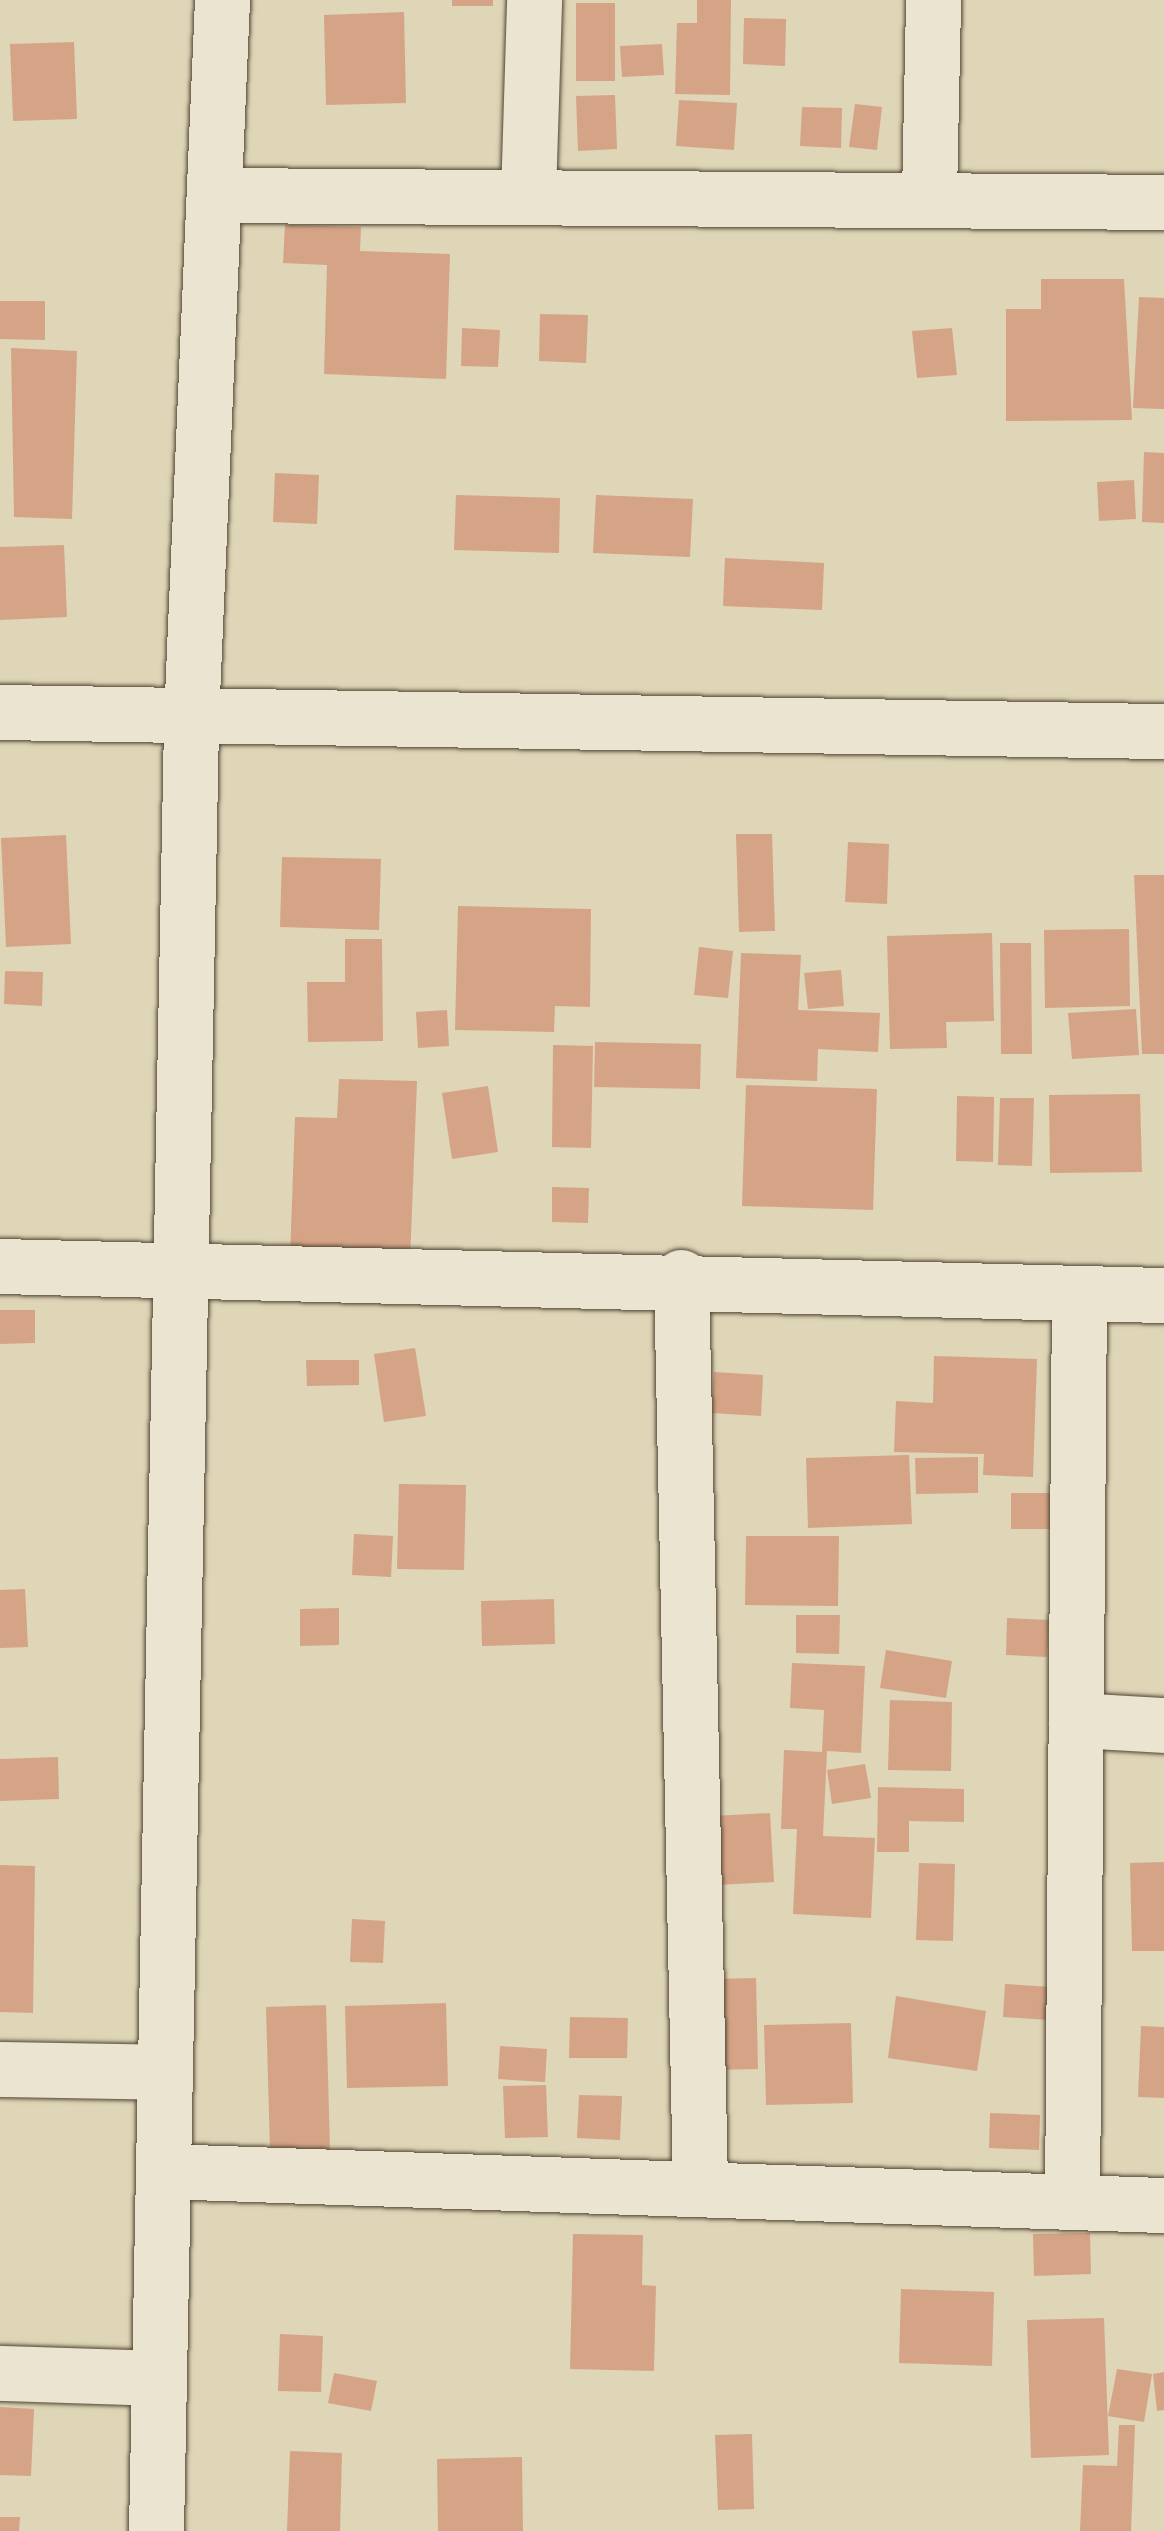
<!DOCTYPE html>
<style>
body{margin:0}
#map{position:relative;width:1164px;height:2531px;overflow:hidden;background:#dfd5b7;font-family:"Gentium Book Plus",serif}
div>[style]{position:absolute}
.building>*{inset:0;background:#d5a487}
.roads{filter:drop-shadow(0 0 2px #504532) drop-shadow(0 0 2px #504532)}
.street>*{height:55px;margin:-27.5px;padding:0 27.5px;transform-origin:27.5px;border-radius:27.5px;background:#eae4d0}
.secondary>*{height:55px;margin:-27.5px;padding:0 27.5px;transform-origin:27.5px;border-radius:27.5px;background:#eae4d0}
span{translate:-50% -50%;white-space:nowrap;text-align:center;line-height:1.15;-webkit-text-stroke:8px #eae4d0;paint-order:stroke}
</style>
<div id="map">
<div class="building">
<i style="clip-path:polygon(452px 0,493px 0,493px 6px,452px 6px)"></i>
<i style="clip-path:polygon(697px 0,731px 0,730px 95px,675px 94px,677px 23px,697px 23px)"></i>
<i style="clip-path:polygon(576px 3px,615px 3px,615px 81px,576px 81px)"></i>
<i style="clip-path:polygon(404px 12px,406px 103px,326px 105px,324px 15px)"></i>
<i style="clip-path:polygon(744px 18px,786px 19px,785px 66px,743px 64px)"></i>
<i style="clip-path:polygon(74px 42px,77px 119px,13px 121px,10px 44px)"></i>
<i style="clip-path:polygon(662px 44px,664px 75px,622px 77px,620px 46px)"></i>
<i style="clip-path:polygon(615px 95px,617px 149px,578px 151px,576px 96px)"></i>
<i style="clip-path:polygon(679px 100px,737px 103px,734px 150px,676px 146px)"></i>
<i style="clip-path:polygon(855px 104px,882px 107px,877px 150px,849px 147px)"></i>
<i style="clip-path:polygon(802px 107px,842px 108px,841px 148px,800px 146px)"></i>
<i style="clip-path:polygon(285px 225px,361px 227px,360px 251px,450px 254px,446px 379px,324px 374px,327px 265px,283px 263px)"></i>
<i style="clip-path:polygon(1041px 279px,1124px 279px,1132px 420px,1006px 421px,1006px 309px,1041px 309px)"></i>
<i style="clip-path:polygon(1139px 297px,1164px 298px,1164px 409px,1133px 408px)"></i>
<i style="clip-path:polygon(0 301px,45px 301px,45px 340px,0 339px)"></i>
<i style="clip-path:polygon(540px 314px,588px 315px,586px 363px,539px 361px)"></i>
<i style="clip-path:polygon(462px 328px,500px 330px,498px 367px,461px 366px)"></i>
<i style="clip-path:polygon(952px 328px,957px 375px,917px 378px,912px 331px)"></i>
<i style="clip-path:polygon(11px 348px,77px 351px,72px 519px,14px 517px)"></i>
<i style="clip-path:polygon(1144px 452px,1164px 453px,1164px 523px,1142px 522px)"></i>
<i style="clip-path:polygon(275px 473px,319px 475px,317px 524px,273px 522px)"></i>
<i style="clip-path:polygon(1134px 480px,1136px 519px,1099px 521px,1097px 482px)"></i>
<i style="clip-path:polygon(456px 495px,560px 498px,559px 553px,454px 550px)"></i>
<i style="clip-path:polygon(596px 495px,693px 499px,690px 557px,593px 553px)"></i>
<i style="clip-path:polygon(64px 545px,67px 617px,0 620px,0 547px)"></i>
<i style="clip-path:polygon(725px 558px,824px 563px,822px 610px,723px 606px)"></i>
<i style="clip-path:polygon(736px 834px,772px 834px,775px 931px,739px 932px)"></i>
<i style="clip-path:polygon(66px 835px,71px 944px,6px 947px,1px 838px)"></i>
<i style="clip-path:polygon(848px 842px,889px 844px,887px 904px,845px 902px)"></i>
<i style="clip-path:polygon(282px 857px,381px 859px,379px 930px,280px 927px)"></i>
<i style="clip-path:polygon(1134px 875px,1164px 875px,1164px 1054px,1142px 1054px)"></i>
<i style="clip-path:polygon(458px 906px,591px 909px,590px 1007px,555px 1006px,554px 1032px,455px 1030px)"></i>
<i style="clip-path:polygon(1129px 929px,1130px 1006px,1045px 1008px,1044px 930px)"></i>
<i style="clip-path:polygon(992px 933px,994px 1021px,946px 1022px,947px 1048px,890px 1049px,887px 936px)"></i>
<i style="clip-path:polygon(345px 939px,382px 939px,383px 1041px,308px 1042px,307px 982px,345px 982px)"></i>
<i style="clip-path:polygon(1000px 943px,1031px 943px,1032px 1054px,1001px 1054px)"></i>
<i style="clip-path:polygon(699px 947px,733px 951px,728px 998px,694px 995px)"></i>
<i style="clip-path:polygon(741px 953px,801px 955px,798px 1010px,880px 1013px,878px 1052px,818px 1049px,817px 1081px,736px 1078px)"></i>
<i style="clip-path:polygon(841px 970px,844px 1006px,808px 1009px,804px 973px)"></i>
<i style="clip-path:polygon(5px 971px,43px 972px,42px 1006px,4px 1004px)"></i>
<i style="clip-path:polygon(1136px 1009px,1139px 1055px,1072px 1059px,1068px 1013px)"></i>
<i style="clip-path:polygon(447px 1010px,449px 1046px,418px 1048px,416px 1012px)"></i>
<i style="clip-path:polygon(595px 1042px,701px 1044px,700px 1089px,594px 1087px)"></i>
<i style="clip-path:polygon(553px 1045px,593px 1046px,591px 1148px,552px 1147px)"></i>
<i style="clip-path:polygon(339px 1079px,417px 1081px,410px 1262px,290px 1257px,295px 1117px,337px 1118px)"></i>
<i style="clip-path:polygon(746px 1085px,877px 1089px,873px 1210px,742px 1206px)"></i>
<i style="clip-path:polygon(488px 1086px,498px 1152px,452px 1159px,442px 1093px)"></i>
<i style="clip-path:polygon(1140px 1094px,1142px 1172px,1050px 1173px,1049px 1095px)"></i>
<i style="clip-path:polygon(957px 1096px,994px 1097px,993px 1162px,956px 1161px)"></i>
<i style="clip-path:polygon(1000px 1098px,1034px 1098px,1032px 1166px,998px 1165px)"></i>
<i style="clip-path:polygon(552px 1187px,589px 1188px,588px 1223px,552px 1222px)"></i>
<i style="clip-path:polygon(0 1310px,35px 1310px,35px 1343px,0 1344px)"></i>
<i style="clip-path:polygon(415px 1348px,426px 1416px,384px 1422px,374px 1354px)"></i>
<i style="clip-path:polygon(934px 1356px,1037px 1359px,1033px 1477px,983px 1475px,984px 1454px,894px 1452px,896px 1401px,933px 1403px)"></i>
<i style="clip-path:polygon(306px 1360px,359px 1360px,359px 1385px,307px 1386px)"></i>
<i style="clip-path:polygon(714px 1372px,763px 1375px,761px 1416px,711px 1413px)"></i>
<i style="clip-path:polygon(909px 1455px,912px 1524px,808px 1528px,806px 1458px)"></i>
<i style="clip-path:polygon(978px 1457px,978px 1493px,916px 1494px,915px 1458px)"></i>
<i style="clip-path:polygon(399px 1484px,466px 1485px,464px 1570px,397px 1569px)"></i>
<i style="clip-path:polygon(1011px 1493px,1051px 1493px,1050px 1529px,1011px 1529px)"></i>
<i style="clip-path:polygon(354px 1534px,393px 1536px,391px 1577px,352px 1575px)"></i>
<i style="clip-path:polygon(746px 1536px,839px 1536px,838px 1606px,745px 1605px)"></i>
<i style="clip-path:polygon(25px 1589px,28px 1647px,0 1648px,0 1590px)"></i>
<i style="clip-path:polygon(554px 1599px,555px 1644px,482px 1646px,481px 1601px)"></i>
<i style="clip-path:polygon(339px 1608px,339px 1645px,300px 1646px,300px 1609px)"></i>
<i style="clip-path:polygon(796px 1615px,840px 1615px,839px 1654px,796px 1653px)"></i>
<i style="clip-path:polygon(1007px 1618px,1049px 1620px,1047px 1657px,1006px 1655px)"></i>
<i style="clip-path:polygon(886px 1650px,952px 1661px,946px 1698px,880px 1688px)"></i>
<i style="clip-path:polygon(792px 1663px,865px 1666px,861px 1753px,827px 1751px,823px 1836px,875px 1838px,871px 1918px,793px 1914px,797px 1829px,781px 1829px,784px 1750px,822px 1752px,824px 1710px,790px 1708px)"></i>
<i style="clip-path:polygon(890px 1700px,952px 1702px,951px 1771px,888px 1770px)"></i>
<i style="clip-path:polygon(58px 1757px,59px 1799px,0 1801px,0 1759px)"></i>
<i style="clip-path:polygon(865px 1764px,871px 1798px,832px 1804px,827px 1770px)"></i>
<i style="clip-path:polygon(878px 1787px,964px 1789px,964px 1822px,909px 1821px,909px 1852px,877px 1852px)"></i>
<i style="clip-path:polygon(770px 1813px,774px 1882px,717px 1885px,713px 1816px)"></i>
<i style="clip-path:polygon(1164px 1862px,1164px 1951px,1132px 1951px,1130px 1863px)"></i>
<i style="clip-path:polygon(919px 1863px,955px 1864px,953px 1941px,916px 1940px)"></i>
<i style="clip-path:polygon(0 1865px,35px 1866px,33px 2013px,0 2012px)"></i>
<i style="clip-path:polygon(352px 1919px,385px 1921px,383px 1963px,350px 1962px)"></i>
<i style="clip-path:polygon(756px 1978px,758px 2069px,713px 2070px,711px 1979px)"></i>
<i style="clip-path:polygon(1005px 1984px,1051px 1987px,1049px 2020px,1003px 2017px)"></i>
<i style="clip-path:polygon(896px 1996px,986px 2011px,977px 2071px,888px 2058px)"></i>
<i style="clip-path:polygon(446px 2003px,448px 2086px,347px 2088px,345px 2006px)"></i>
<i style="clip-path:polygon(326px 2005px,330px 2149px,270px 2151px,266px 2007px)"></i>
<i style="clip-path:polygon(570px 2017px,628px 2018px,627px 2058px,569px 2058px)"></i>
<i style="clip-path:polygon(851px 2023px,853px 2103px,766px 2105px,764px 2025px)"></i>
<i style="clip-path:polygon(1141px 2026px,1164px 2027px,1164px 2098px,1138px 2097px)"></i>
<i style="clip-path:polygon(500px 2046px,547px 2049px,545px 2082px,498px 2079px)"></i>
<i style="clip-path:polygon(546px 2085px,548px 2137px,505px 2138px,503px 2086px)"></i>
<i style="clip-path:polygon(579px 2095px,622px 2096px,620px 2140px,577px 2138px)"></i>
<i style="clip-path:polygon(990px 2113px,1040px 2115px,1039px 2150px,989px 2148px)"></i>
<i style="clip-path:polygon(1090px 2233px,1091px 2274px,1034px 2276px,1033px 2234px)"></i>
<i style="clip-path:polygon(573px 2234px,643px 2235px,642px 2285px,656px 2286px,654px 2371px,570px 2369px)"></i>
<i style="clip-path:polygon(901px 2289px,994px 2292px,992px 2366px,899px 2363px)"></i>
<i style="clip-path:polygon(1104px 2318px,1109px 2455px,1031px 2458px,1027px 2320px)"></i>
<i style="clip-path:polygon(280px 2334px,323px 2336px,321px 2392px,278px 2391px)"></i>
<i style="clip-path:polygon(1117px 2369px,1152px 2374px,1144px 2422px,1108px 2416px)"></i>
<i style="clip-path:polygon(1164px 2372px,1164px 2410px,1157px 2411px,1153px 2374px)"></i>
<i style="clip-path:polygon(334px 2373px,377px 2381px,371px 2411px,328px 2403px)"></i>
<i style="clip-path:polygon(0 2407px,34px 2409px,31px 2476px,0 2475px)"></i>
<i style="clip-path:polygon(1119px 2425px,1135px 2425px,1131px 2531px,1080px 2531px,1083px 2465px,1117px 2466px)"></i>
<i style="clip-path:polygon(752px 2434px,754px 2509px,718px 2510px,715px 2435px)"></i>
<i style="clip-path:polygon(290px 2451px,342px 2453px,340px 2531px,287px 2531px)"></i>
<i style="clip-path:polygon(522px 2457px,523px 2531px,438px 2531px,437px 2459px)"></i>
<i style="clip-path:polygon(0 2517px,20px 2517px,19px 2531px,0 2531px)"></i>
</div>
<div class="roads">
<div class="street">
<i style="left:219px;top:195px;width:945px;rotate:0.42deg"></i>
<i style="left:528px;top:195px;width:195px;rotate:-88.2deg"></i>
<i style="left:929px;top:195px;width:195px;rotate:-88.8deg"></i>
<i style="left:0;top:1266px;width:1164px;rotate:1.43deg"></i>
<i style="left:681px;top:1277px;width:906px;rotate:88.8deg"></i>
<i style="left:1076px;top:1720px;width:88px;rotate:3.3deg"></i>
<i style="left:0;top:2069px;width:164px;rotate:1deg"></i>
<i style="left:163px;top:2171px;width:1002px;rotate:1.95deg"></i>
<i style="left:1072px;top:2202px;width:907px;rotate:-89.56deg"></i>
<i style="left:0;top:2373px;width:157px;rotate:1.8deg"></i>
</div>
<div class="secondary">
<i style="left:0;top:712px;width:1164px;rotate:0.94deg"></i>
<i style="left:156px;top:2531px;width:1812px;rotate:-88.89deg"></i>
<i style="left:191px;top:719px;width:720px;rotate:-87.53deg"></i>
</div>
</div>
</div>
